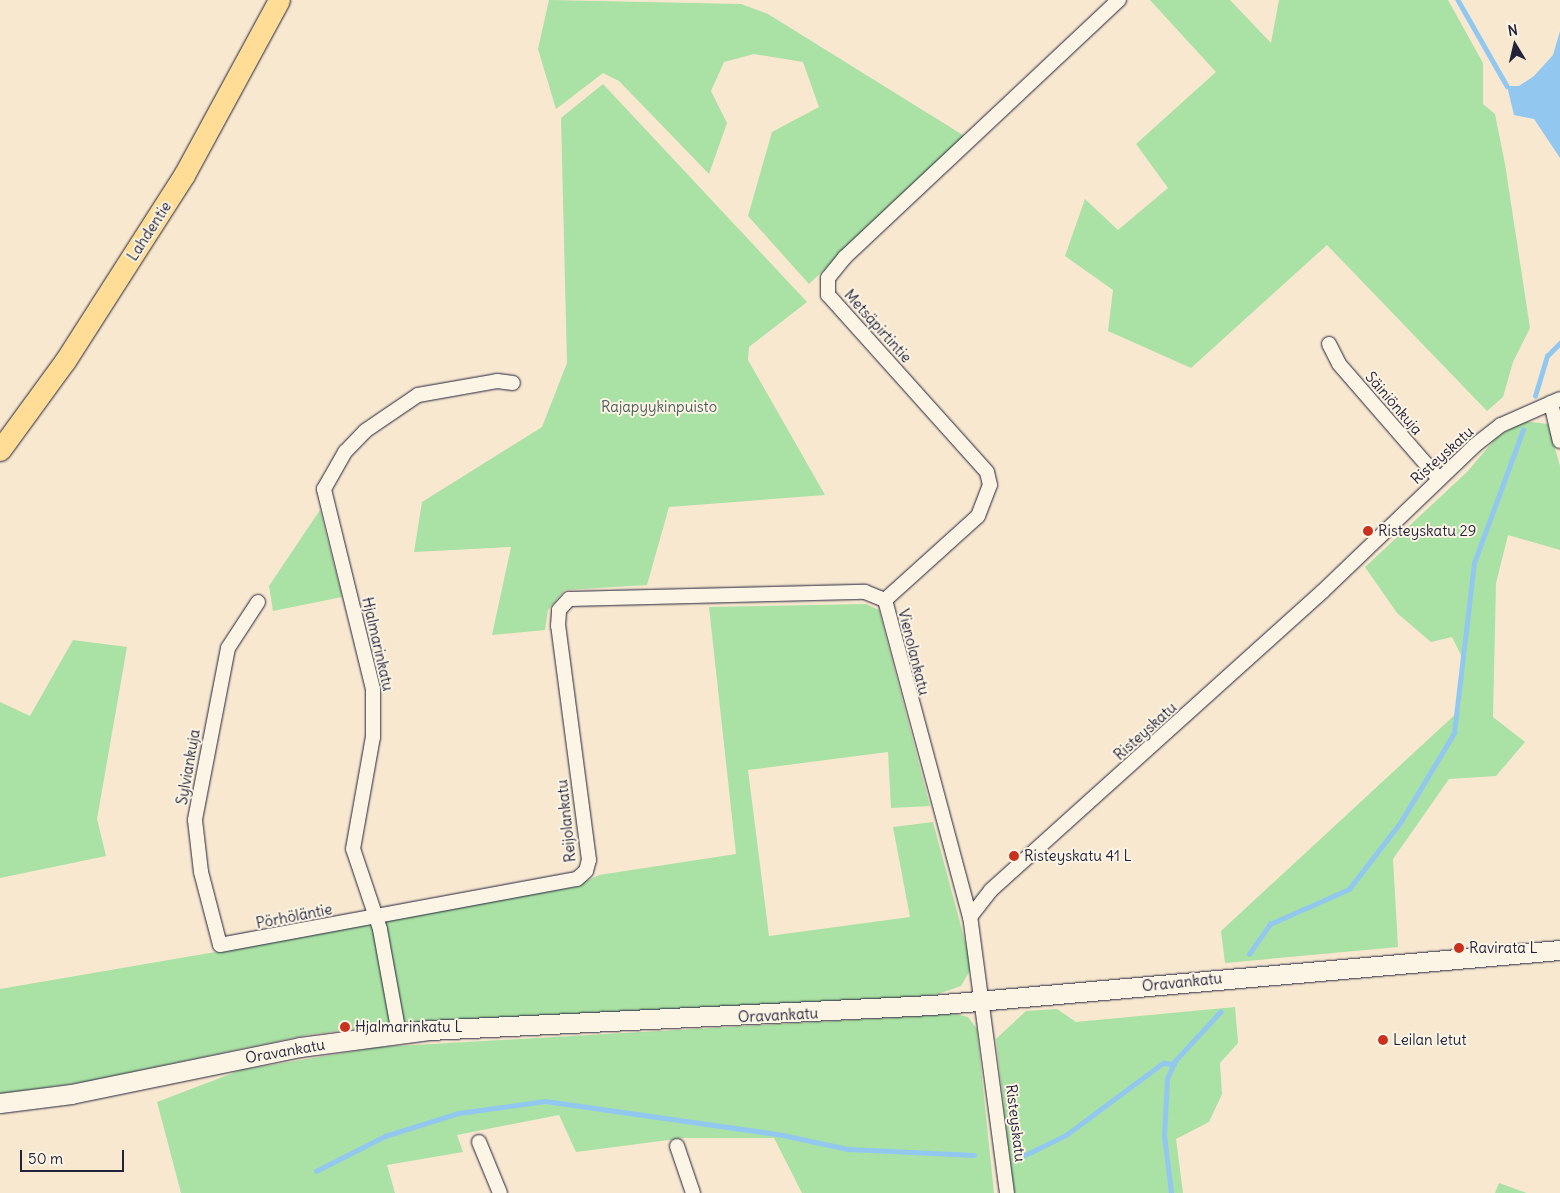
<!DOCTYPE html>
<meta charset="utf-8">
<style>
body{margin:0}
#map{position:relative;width:1560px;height:1193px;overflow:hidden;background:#f8e8d0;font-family:Delius,sans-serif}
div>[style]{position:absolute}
.green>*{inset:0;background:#aae1a4}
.water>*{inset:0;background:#92c8f0}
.stream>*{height:4.5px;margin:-2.25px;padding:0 2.25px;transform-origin:2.25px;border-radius:2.25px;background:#92c8f0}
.roads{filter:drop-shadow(0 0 1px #22223b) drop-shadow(0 0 1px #22223b)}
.street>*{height:14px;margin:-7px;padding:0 7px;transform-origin:7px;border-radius:7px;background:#fcf5e5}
.secondary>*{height:19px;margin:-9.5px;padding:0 9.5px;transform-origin:9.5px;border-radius:9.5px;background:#fcf5e5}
.primary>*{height:21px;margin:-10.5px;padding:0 10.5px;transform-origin:10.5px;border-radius:10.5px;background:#ffdd96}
.dots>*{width:14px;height:14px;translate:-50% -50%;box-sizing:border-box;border:2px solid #fcf5e5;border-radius:50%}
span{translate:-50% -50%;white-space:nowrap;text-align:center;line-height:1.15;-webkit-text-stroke:4px #fcf5e5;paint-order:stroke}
.street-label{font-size:15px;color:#22223b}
.park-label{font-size:15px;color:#4b5b5a}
.poi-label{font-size:15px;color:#22223b}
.left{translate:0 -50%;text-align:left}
.north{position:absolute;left:1490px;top:20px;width:50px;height:50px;-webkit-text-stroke:4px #fcf5e5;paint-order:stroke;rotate:351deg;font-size:14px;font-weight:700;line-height:20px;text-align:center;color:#22223b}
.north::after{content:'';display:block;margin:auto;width:18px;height:22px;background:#22223b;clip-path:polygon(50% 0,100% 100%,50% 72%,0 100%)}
.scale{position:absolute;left:20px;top:1150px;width:104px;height:22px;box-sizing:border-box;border:2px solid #22223b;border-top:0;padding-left:6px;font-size:15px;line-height:18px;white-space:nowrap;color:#22223b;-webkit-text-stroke:4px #fcf5e5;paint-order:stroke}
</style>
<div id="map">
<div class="green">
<i style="clip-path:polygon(549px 0,741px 4px,768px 14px,966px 137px,809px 284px,748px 216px,772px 132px,819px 107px,803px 62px,754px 54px,724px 62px,711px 91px,727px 123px,709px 174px,619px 81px,603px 73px,556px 109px,538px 49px)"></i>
<i style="clip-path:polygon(1150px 0,1230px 0,1271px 43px,1279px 0,1448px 0,1483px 63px,1483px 104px,1495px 114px,1505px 164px,1530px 328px,1513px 362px,1503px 397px,1487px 411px,1327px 245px,1191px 368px,1108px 331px,1113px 290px,1065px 256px,1085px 199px,1118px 230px,1168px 188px,1136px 144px,1216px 72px)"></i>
<i style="clip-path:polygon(603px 84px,807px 302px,749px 347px,748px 360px,825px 495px,669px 507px,647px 585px,565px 590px,548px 610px,545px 630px,492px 635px,511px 547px,414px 552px,422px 502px,542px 427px,567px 363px,561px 118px)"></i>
<i style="clip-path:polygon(1522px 421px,1548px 424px,1560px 466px,1560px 550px,1508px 535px,1496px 583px,1493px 717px,1525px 742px,1496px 776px,1449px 779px,1393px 859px,1398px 947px,1225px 963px,1221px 931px,1460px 710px,1463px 659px,1452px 637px,1431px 642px,1397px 613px,1365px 567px,1467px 472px,1496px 438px)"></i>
<i style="clip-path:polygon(320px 510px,342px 597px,273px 611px,269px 586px)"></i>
<i style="clip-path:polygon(866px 604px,879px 610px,930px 806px,891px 808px,888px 752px,748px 770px,769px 936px,910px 917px,893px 827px,933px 822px,972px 967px,961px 986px,935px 995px,844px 1003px,378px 1026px,307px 1035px,84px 1082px,0 1094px,0 989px,325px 933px,403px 915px,575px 887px,599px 875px,736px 854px,709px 607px)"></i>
<i style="clip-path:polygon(73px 640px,127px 647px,97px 819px,106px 856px,0 878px,0 702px,30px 716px)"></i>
<i style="clip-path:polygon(1235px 1007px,1238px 1043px,1220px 1063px,1222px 1094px,1209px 1122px,1176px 1139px,1183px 1193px,1014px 1193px,996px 1039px,1026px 1011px,1057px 1009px,1076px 1022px)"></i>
<i style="clip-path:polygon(956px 1014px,968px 1017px,977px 1029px,994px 1193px,802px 1193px,774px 1138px,684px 1138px,576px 1152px,559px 1115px,457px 1135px,463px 1152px,387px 1165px,395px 1193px,181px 1193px,157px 1102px,241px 1070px,380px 1047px)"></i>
<i style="clip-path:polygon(1499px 1183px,1527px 1193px,1495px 1193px)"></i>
</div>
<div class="water">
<i style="clip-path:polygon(1560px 31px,1560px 158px,1534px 119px,1514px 115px,1507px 86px,1519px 86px,1534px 76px,1553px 55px)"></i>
</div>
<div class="stream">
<i style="left:1458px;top:0;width:99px;rotate:60.3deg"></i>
<i style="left:1535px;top:396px;width:42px;rotate:-73.3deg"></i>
<i style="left:1547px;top:356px;width:18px;rotate:-45deg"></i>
<i style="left:1249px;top:954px;width:37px;rotate:-55deg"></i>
<i style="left:1270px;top:924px;width:86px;rotate:-23.9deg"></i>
<i style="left:1349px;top:889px;width:83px;rotate:-52.3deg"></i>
<i style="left:1400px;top:823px;width:105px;rotate:-59deg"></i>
<i style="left:1454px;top:733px;width:171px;rotate:-83.3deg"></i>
<i style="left:1474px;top:563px;width:142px;rotate:-69.8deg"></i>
<i style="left:1019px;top:1158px;width:52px;rotate:-26.1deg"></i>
<i style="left:1066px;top:1135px;width:121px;rotate:-36.6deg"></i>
<i style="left:1163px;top:1063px;width:11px;rotate:5deg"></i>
<i style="left:316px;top:1171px;width:77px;rotate:-26.9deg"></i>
<i style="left:385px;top:1136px;width:77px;rotate:-17.3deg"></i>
<i style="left:459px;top:1113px;width:87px;rotate:-7.9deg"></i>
<i style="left:545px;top:1101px;width:235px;rotate:8.1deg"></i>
<i style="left:778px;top:1134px;width:72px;rotate:12.1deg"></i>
<i style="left:848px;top:1149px;width:126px;rotate:2.7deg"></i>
<i style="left:1171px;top:1193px;width:58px;rotate:-96.9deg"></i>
<i style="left:1164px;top:1135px;width:56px;rotate:-86.9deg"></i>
<i style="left:1167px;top:1079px;width:20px;rotate:-66deg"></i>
<i style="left:1175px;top:1061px;width:67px;rotate:-47.4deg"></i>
</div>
<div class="roads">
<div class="street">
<i style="left:1329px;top:344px;width:22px;rotate:63deg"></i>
<i style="left:1339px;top:364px;width:152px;rotate:49deg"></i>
<i style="left:1551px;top:403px;width:39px;rotate:77deg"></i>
<i style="left:885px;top:600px;width:125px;rotate:-42.1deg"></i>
<i style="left:978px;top:516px;width:33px;rotate:-69deg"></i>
<i style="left:990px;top:485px;width:13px;rotate:-103deg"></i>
<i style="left:987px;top:472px;width:238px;rotate:-131.9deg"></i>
<i style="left:828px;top:295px;width:17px;rotate:-90deg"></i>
<i style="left:828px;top:278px;width:27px;rotate:-51deg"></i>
<i style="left:845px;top:257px;width:376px;rotate:-43.2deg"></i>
<i style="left:885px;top:600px;width:328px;rotate:75deg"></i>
<i style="left:258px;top:602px;width:55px;rotate:123.1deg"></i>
<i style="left:228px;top:648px;width:175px;rotate:100.9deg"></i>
<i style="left:195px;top:820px;width:52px;rotate:83.4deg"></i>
<i style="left:201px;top:872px;width:75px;rotate:75.4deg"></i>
<i style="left:220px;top:945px;width:363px;rotate:-10.5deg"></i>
<i style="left:577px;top:879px;width:12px;rotate:-42deg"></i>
<i style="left:586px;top:871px;width:11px;rotate:-75deg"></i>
<i style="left:589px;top:860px;width:236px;rotate:-97.5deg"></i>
<i style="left:558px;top:626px;width:16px;rotate:-86deg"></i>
<i style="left:559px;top:610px;width:15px;rotate:-48deg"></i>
<i style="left:569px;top:599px;width:296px;rotate:-1.4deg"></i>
<i style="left:865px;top:592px;width:22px;rotate:22deg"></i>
<i style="left:399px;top:1034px;width:107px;rotate:-100.3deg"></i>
<i style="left:380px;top:929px;width:84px;rotate:-108.6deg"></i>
<i style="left:353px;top:849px;width:114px;rotate:-79.9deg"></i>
<i style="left:373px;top:737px;width:48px;rotate:-90deg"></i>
<i style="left:373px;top:689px;width:206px;rotate:-103.8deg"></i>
<i style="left:324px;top:489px;width:43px;rotate:-60.4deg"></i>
<i style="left:345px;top:452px;width:29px;rotate:-46deg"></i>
<i style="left:365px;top:431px;width:64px;rotate:-34.2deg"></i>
<i style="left:418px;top:395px;width:80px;rotate:-10deg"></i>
<i style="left:497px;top:381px;width:16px;rotate:7deg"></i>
<i style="left:479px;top:1142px;width:55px;rotate:67.6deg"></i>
<i style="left:677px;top:1146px;width:50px;rotate:71.2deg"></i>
<i style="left:1007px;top:1193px;width:278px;rotate:-97.6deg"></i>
<i style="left:970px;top:917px;width:34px;rotate:-52deg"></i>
<i style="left:991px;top:890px;width:445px;rotate:-42deg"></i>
<i style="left:1322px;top:592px;width:211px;rotate:-43.8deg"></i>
<i style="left:1474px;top:446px;width:34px;rotate:-38deg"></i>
<i style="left:1501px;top:425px;width:64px;rotate:-23.8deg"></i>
</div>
<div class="secondary">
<i style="left:0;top:1103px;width:72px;rotate:-7.2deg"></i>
<i style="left:71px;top:1094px;width:234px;rotate:-11.6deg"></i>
<i style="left:300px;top:1047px;width:130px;rotate:-7.5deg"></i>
<i style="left:429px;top:1030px;width:504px;rotate:-2.85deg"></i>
<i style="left:932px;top:1005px;width:630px;rotate:-5.01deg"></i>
</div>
<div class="primary">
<i style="left:0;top:450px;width:110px;rotate:-53.9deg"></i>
<i style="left:65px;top:361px;width:221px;rotate:-57.4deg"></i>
<i style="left:184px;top:175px;width:199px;rotate:-61.5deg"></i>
</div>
</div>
<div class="dots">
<i style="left:1368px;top:531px;background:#c8321e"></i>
<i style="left:1014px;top:856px;background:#c8321e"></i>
<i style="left:1459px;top:948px;background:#c8321e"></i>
<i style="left:345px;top:1027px;background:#c8321e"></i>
<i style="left:1383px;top:1040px;background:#c8321e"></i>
</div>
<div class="street-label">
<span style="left:149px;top:231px;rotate:-57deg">Lahdentie</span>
<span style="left:878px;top:326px;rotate:48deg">Metsäpirtintie</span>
<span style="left:1394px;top:403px;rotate:49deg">Säiniönkuja</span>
<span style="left:1442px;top:455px;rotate:-42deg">Risteyskatu</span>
<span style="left:378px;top:644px;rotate:77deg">Hjalmarinkatu</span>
<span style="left:914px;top:652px;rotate:76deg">Vienolankatu</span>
<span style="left:1145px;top:731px;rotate:-42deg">Risteyskatu</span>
<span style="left:188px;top:767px;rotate:-80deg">Sylviankuja</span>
<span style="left:566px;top:821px;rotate:-96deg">Reijolankatu</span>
<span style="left:294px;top:916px;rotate:-11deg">Pörhöläntie</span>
<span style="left:1182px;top:982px;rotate:-6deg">Oravankatu</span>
<span style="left:778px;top:1015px;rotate:-3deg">Oravankatu</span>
<span style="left:285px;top:1051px;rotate:-10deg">Oravankatu</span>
<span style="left:1016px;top:1123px;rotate:83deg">Risteyskatu</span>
</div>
<div class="park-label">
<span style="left:659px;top:407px">Rajapyykinpuisto</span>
</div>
<div class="poi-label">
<span class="left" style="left:1378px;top:531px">Risteyskatu 29</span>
<span class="left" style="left:1024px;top:856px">Risteyskatu 41 L</span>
<span class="left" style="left:1469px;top:948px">Ravirata L</span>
<span class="left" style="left:355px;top:1027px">Hjalmarinkatu L</span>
<span class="left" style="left:1393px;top:1040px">Leilan letut</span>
</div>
<div class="north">N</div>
<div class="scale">50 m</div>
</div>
